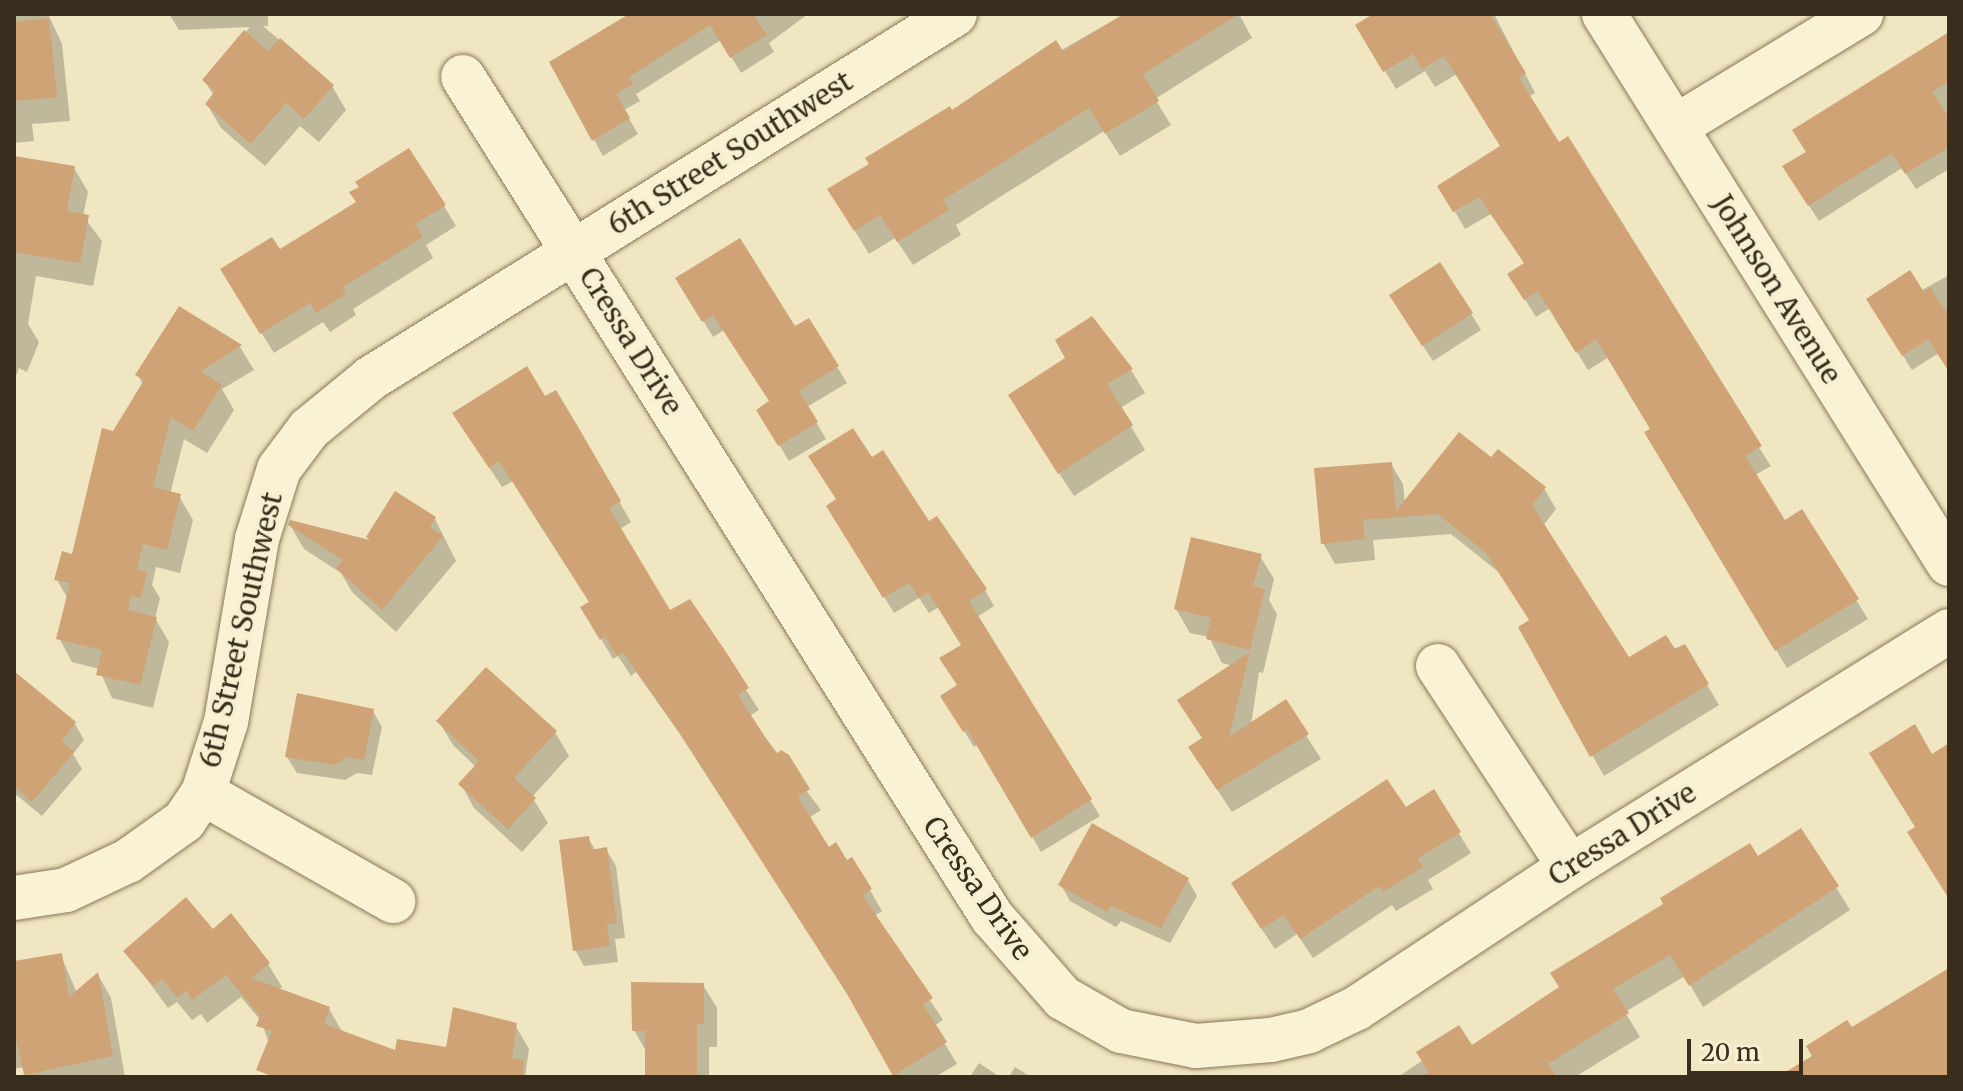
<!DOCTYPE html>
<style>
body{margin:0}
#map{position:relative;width:1963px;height:1091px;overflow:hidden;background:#f0e6c2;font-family:Merriweather,serif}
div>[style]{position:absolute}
.shadow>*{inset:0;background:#0003}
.building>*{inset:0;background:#cfa376}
.roads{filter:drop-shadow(0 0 2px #8a7758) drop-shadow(0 0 2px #8a7758)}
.street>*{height:44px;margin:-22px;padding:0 22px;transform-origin:22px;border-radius:22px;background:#faf2d5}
span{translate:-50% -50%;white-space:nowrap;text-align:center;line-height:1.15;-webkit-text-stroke:7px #f7efd1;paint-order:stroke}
.street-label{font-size:28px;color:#392d1d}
.frame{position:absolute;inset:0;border:16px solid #392d1d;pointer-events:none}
.scale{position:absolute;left:1687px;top:1039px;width:116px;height:36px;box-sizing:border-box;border:4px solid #392d1d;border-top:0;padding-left:10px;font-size:24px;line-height:28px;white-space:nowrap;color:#392d1d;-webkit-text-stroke:6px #f7efd1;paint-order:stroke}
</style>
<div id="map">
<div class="shadow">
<i style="clip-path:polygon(14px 14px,48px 14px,62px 44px,70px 121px,32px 124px,34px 141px,14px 143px)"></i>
<i style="clip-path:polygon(169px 14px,268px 14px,268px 26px,263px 26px,332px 86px,346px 110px,319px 142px,300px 126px,265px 166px,221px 128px,207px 104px,214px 96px,204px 80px,250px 27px,179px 30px)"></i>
<i style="clip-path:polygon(631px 14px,808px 14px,769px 43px,774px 52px,741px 73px,721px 40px,636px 94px,640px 101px,624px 110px,638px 134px,603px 156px,552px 63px)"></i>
<i style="clip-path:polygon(1124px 14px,1239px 14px,1252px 38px,1155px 99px,1171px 125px,1120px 156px,1104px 131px,956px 225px,961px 235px,913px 265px,895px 238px,869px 254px,844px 213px,952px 113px)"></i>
<i style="clip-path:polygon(1377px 14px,1494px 14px,1535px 93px,1528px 97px,1771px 466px,1755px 475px,1784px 522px,1801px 512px,1868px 619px,1787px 668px,1647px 433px,1652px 430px,1609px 357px,1588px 370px,1550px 308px,1536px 317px,1521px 293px,1526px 264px,1491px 214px,1465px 229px,1440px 186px,1502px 147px,1457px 74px,1435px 87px,1425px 71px,1396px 89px,1358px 26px)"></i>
<i style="clip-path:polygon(1949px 35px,1949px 169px,1916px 189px,1902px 168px,1819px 221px,1794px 183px,1808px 153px)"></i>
<i style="clip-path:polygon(14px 158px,74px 168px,88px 192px,83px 216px,102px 241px,93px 286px,36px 276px,28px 324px,39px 342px,27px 372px,19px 368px,14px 381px)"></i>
<i style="clip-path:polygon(444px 206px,456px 226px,426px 245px,433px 258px,353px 309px,356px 315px,330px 332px,323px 322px,274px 353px,234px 290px,279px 252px)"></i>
<i style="clip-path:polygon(1440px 264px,1481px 330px,1433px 361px,1400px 311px)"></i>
<i style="clip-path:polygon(1949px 275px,1949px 369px,1939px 353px,1912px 370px,1877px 315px)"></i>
<i style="clip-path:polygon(678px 279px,795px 329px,808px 320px,847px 383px,807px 407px,826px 439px,789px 461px,758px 410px,770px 401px,724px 330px,713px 337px)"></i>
<i style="clip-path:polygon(179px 309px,240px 347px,254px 370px,222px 389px,234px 410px,207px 453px,184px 439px,170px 494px,179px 496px,193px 520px,180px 573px,156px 567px,152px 585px,160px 598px,155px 618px,169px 642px,153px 708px,112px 698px,99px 669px,72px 662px,59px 638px,68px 599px,57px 580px,74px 556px,114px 433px,143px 385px,138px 375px)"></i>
<i style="clip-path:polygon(1131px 370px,1145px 393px,1120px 408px,1145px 450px,1074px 496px,1024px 420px)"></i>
<i style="clip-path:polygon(544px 398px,576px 426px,631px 522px,620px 529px,670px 613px,689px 601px,759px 710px,749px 716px,821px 810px,809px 818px,829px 849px,847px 863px,852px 859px,882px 911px,874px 916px,943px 1020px,934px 1026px,957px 1064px,935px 1077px,896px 1077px,858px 1009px,693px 752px,636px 672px,631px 676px,618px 656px,613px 659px,583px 608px,591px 603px,513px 481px,502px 487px,467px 434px)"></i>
<i style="clip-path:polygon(871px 460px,985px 590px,994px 606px,977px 617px,1100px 816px,1041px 852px,978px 744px,974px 747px,952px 712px,963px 646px,939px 607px,929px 613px,919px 598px,894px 613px,838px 522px,838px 501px)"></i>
<i style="clip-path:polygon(1492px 460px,1544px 488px,1556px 509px,1543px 526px,1628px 660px,1684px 646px,1719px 705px,1604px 776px,1520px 628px,1531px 621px,1501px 574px,1451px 534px,1373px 540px,1375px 560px,1335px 564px,1323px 543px,1391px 464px,1403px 484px,1405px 504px)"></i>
<i style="clip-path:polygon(435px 519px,456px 561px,396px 632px,352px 592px,341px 573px,304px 549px,290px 525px,371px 542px,368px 537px)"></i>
<i style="clip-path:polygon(1260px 556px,1274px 579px,1269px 600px,1277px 614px,1263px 673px,1259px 672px,1251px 725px,1285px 702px,1321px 759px,1232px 812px,1205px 771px,1203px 739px,1233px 666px,1222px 663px,1209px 637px,1190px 633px,1176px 609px)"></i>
<i style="clip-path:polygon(31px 687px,75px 724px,84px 740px,73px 754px,82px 769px,42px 816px,14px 793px,14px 695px)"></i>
<i style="clip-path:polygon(373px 711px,382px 727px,372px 775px,357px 773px,345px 780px,297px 773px,287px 757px)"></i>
<i style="clip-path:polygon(439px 722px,555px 732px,569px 756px,532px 797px,548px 823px,522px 852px,474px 808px,461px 784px,476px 767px,453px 745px)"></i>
<i style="clip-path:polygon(1433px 792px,1471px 853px,1428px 880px,1433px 889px,1396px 911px,1392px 905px,1313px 958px,1297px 934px,1275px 949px,1245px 904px)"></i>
<i style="clip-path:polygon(1801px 831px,1850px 910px,1703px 1007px,1685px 976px,1625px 1012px,1640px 1037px,1575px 1077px,1398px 1077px,1423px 1060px,1471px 1048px)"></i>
<i style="clip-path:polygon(588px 838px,596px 851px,606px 849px,616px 866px,625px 938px,615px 939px,618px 962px,584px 966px,575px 950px)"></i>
<i style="clip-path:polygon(1188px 880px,1197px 896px,1170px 943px,1121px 921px,1116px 927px,1070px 901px,1061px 885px)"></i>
<i style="clip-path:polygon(213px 932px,268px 964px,282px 987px,278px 990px,329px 1009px,343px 1033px,397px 1053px,447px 1049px,515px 1025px,529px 1049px,525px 1077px,271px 1077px,262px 1062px,269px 1043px,261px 1021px,241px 997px,207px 1023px,201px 1014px,192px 1020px,177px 1002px,168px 1008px,126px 951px)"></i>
<i style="clip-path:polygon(61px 956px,77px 993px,98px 975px,111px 998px,125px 1077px,27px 1077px,24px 1067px,14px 1069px,14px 975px)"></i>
<i style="clip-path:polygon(703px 985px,717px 1008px,717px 1047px,709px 1047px,709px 1077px,647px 1077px,647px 1053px,634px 1030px)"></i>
<i style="clip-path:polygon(979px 1063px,1000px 1077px,970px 1077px)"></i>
<i style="clip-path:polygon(1015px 1067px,1031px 1077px,1009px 1077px)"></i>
</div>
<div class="building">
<i style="clip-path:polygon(629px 14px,753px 14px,767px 35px,730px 58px,710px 25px,629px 77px,633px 84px,616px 94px,630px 118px,592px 141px,549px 62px)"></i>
<i style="clip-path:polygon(1124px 14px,1239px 14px,1143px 74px,1159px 101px,1105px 134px,1089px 108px,943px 200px,949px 210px,897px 242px,880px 215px,854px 231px,827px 189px,869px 164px,865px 158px,950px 106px,952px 110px,1056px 40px,1063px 51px)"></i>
<i style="clip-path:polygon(1373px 14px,1490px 14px,1526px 73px,1519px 78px,1559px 142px,1568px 136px,1762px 446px,1745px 456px,1785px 520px,1802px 509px,1859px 599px,1775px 651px,1644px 432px,1650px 429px,1596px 339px,1576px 353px,1538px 291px,1524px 300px,1507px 274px,1524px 263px,1479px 197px,1453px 212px,1437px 186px,1500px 146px,1444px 56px,1422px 69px,1413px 54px,1383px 72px,1355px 25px)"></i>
<i style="clip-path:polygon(49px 18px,57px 97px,14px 101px,14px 22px)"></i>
<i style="clip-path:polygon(244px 30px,268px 51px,280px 38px,334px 85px,304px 119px,286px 103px,251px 144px,205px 104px,215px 91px,202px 80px)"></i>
<i style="clip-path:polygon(1949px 32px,1949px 81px,1932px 92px,1949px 118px,1949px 147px,1905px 174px,1892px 153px,1808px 206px,1782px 166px,1806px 152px,1792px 130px)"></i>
<i style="clip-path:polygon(409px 148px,446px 205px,415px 224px,423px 237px,342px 288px,346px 294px,316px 313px,310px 303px,260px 334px,220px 269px,272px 237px,280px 249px,356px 202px,349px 192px,359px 187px,355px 182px)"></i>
<i style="clip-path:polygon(14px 156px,75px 166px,67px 211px,89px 215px,80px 263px,14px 252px)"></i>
<i style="clip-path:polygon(740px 238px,795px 326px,809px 318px,839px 366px,799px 391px,818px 422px,778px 446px,756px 410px,769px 401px,713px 315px,702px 322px,675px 278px)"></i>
<i style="clip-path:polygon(1440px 262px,1473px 313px,1422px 346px,1389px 295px)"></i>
<i style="clip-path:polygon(1910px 270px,1924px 292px,1930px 287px,1949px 316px,1949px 372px,1928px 339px,1902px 356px,1866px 299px)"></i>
<i style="clip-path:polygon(179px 306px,242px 345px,201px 371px,222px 385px,193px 431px,171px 417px,153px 487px,181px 494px,167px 550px,143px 544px,137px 570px,147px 572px,141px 598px,131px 596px,128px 610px,157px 617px,140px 685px,96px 675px,102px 650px,56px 639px,70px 583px,54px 580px,62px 551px,72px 554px,102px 428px,113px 431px,144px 380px,135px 375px)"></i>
<i style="clip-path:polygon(1092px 316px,1133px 369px,1107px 384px,1133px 425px,1058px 474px,1008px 395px,1065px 358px,1055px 340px)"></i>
<i style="clip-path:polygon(527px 366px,545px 396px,556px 390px,577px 425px,621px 501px,609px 508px,670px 610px,690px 599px,726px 652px,749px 688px,738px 695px,776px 754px,781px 750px,789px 755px,810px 789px,798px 797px,829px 847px,836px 842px,847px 860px,852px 857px,872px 889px,862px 895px,933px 998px,923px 1004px,947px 1042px,893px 1076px,847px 994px,678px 731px,623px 652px,617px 656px,605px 636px,600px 640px,580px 607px,589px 602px,499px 461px,489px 468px,452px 413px)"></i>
<i style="clip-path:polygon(853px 428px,872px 457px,883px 450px,929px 521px,937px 516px,987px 589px,969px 601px,1092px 799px,1031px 838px,967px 729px,963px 732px,940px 696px,957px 685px,939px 658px,961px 645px,928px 592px,919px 598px,909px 583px,883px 598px,826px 506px,836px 499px,808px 456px)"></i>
<i style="clip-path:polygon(1459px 432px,1491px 457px,1498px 449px,1546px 487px,1532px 505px,1629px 657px,1666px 635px,1675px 649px,1685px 644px,1709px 684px,1590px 757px,1518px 627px,1529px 620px,1486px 553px,1438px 514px,1363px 520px,1365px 539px,1321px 544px,1314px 468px,1392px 462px,1396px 511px)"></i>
<i style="clip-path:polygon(395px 491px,436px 517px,430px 527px,443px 536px,382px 610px,336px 568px,343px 560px,288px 525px,290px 520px,370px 540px,366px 537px)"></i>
<i style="clip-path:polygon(1191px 537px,1262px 554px,1253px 586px,1265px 589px,1250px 650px,1206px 639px,1211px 618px,1174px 609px)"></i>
<i style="clip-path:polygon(1250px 652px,1229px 737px,1286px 699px,1309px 734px,1217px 790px,1188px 747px,1202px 738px,1177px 700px)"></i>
<i style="clip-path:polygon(486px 667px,557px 731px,514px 778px,536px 798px,508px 829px,458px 784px,479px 761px,436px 721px)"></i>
<i style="clip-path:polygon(14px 671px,76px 722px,62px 741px,74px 752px,32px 802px,14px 786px)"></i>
<i style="clip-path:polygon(297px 693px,374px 709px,364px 760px,347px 757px,335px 765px,285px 757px)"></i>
<i style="clip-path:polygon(1915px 724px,1932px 754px,1949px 743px,1949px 899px,1907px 832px,1915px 827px,1869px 753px)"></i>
<i style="clip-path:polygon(1387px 779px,1406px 807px,1434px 789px,1461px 832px,1417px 859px,1423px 867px,1383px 892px,1379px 886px,1300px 939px,1284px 915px,1261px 929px,1231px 883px)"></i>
<i style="clip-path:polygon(1092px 823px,1189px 878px,1161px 928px,1111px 906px,1107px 912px,1058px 885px)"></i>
<i style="clip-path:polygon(1801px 828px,1839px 886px,1689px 986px,1670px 955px,1613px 989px,1629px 1013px,1548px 1064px,1556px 1077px,1420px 1077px,1429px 1072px,1416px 1052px,1459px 1025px,1472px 1045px,1559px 987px,1550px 973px,1663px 904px,1660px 898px,1750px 843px,1758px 856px)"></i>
<i style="clip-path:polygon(589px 836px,591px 850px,607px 847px,617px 923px,607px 924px,610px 946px,573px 951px,559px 840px)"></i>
<i style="clip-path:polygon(186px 897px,213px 929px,231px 913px,270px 963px,251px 978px,330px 1007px,324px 1024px,395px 1050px,397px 1039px,446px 1047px,453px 1007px,517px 1023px,512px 1058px,524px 1060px,522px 1077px,274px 1077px,256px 1070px,272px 1031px,256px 1026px,260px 1016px,226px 975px,192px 1000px,186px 991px,177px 997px,162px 979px,153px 986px,123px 951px)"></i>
<i style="clip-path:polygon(62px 953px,69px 997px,98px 972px,113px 1056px,24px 1075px,14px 1031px,14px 961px)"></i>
<i style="clip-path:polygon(1949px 968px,1949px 1077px,1777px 1077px,1812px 1056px,1806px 1046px,1847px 1020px,1852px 1027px)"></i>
<i style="clip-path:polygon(631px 982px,704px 983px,704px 1024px,697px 1024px,697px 1077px,645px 1077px,645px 1031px,632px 1031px)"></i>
</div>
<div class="roads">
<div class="street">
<i style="left:1604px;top:14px;width:649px;rotate:57.9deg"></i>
<i style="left:463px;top:77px;width:993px;rotate:57.8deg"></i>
<i style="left:992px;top:917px;width:108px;rotate:48.8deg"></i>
<i style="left:1063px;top:998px;width:67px;rotate:29.6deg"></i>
<i style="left:1121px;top:1031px;width:76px;rotate:11.3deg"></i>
<i style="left:1196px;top:1046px;width:75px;rotate:-4.6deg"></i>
<i style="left:1271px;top:1040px;width:39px;rotate:-13deg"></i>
<i style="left:1309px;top:1031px;width:53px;rotate:-25.6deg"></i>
<i style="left:1357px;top:1008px;width:255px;rotate:-33.5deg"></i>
<i style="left:1570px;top:867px;width:446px;rotate:-31.9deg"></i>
<i style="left:1675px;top:127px;width:218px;rotate:-31.3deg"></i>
<i style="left:1438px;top:666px;width:240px;rotate:56.7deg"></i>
<i style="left:203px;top:793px;width:219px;rotate:29.6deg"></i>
<i style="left:14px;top:898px;width:53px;rotate:-8.7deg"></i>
<i style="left:66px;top:890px;width:68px;rotate:-25.1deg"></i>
<i style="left:128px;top:861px;width:69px;rotate:-35.5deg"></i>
<i style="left:184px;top:821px;width:34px;rotate:-56deg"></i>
<i style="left:203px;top:793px;width:75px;rotate:-72.1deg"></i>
<i style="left:226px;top:722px;width:186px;rotate:-80.4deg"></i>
<i style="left:257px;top:539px;width:73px;rotate:-72.6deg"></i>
<i style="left:279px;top:469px;width:50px;rotate:-53.1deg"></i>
<i style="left:309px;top:429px;width:80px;rotate:-39.4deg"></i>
<i style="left:371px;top:378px;width:688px;rotate:-31.93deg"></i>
</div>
</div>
<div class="street-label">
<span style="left:730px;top:153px;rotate:-32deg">6th Street Southwest</span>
<span style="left:1777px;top:289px;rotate:58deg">Johnson Avenue</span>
<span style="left:631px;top:341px;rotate:58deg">Cressa Drive</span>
<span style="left:241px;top:630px;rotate:-77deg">6th Street Southwest</span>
<span style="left:1622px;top:834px;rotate:-32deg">Cressa Drive</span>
<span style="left:978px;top:888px;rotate:55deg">Cressa Drive</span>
</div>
<div class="frame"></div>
<div class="scale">20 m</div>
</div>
